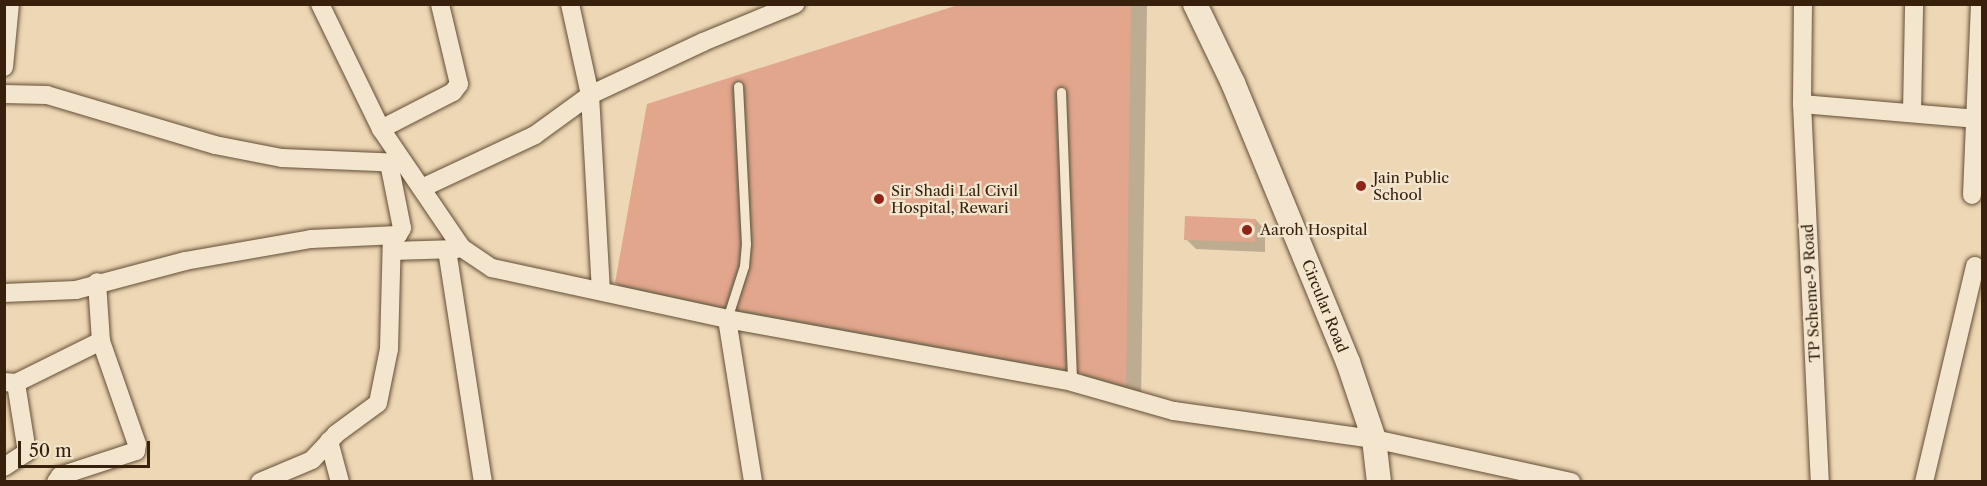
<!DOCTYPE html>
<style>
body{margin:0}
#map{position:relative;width:1987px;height:486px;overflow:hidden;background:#edd7b4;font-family:"Libre Caslon Text",serif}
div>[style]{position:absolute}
.shadow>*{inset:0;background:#0003}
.building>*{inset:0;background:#e1a68c}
.roads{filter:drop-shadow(0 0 2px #644e37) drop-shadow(0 0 2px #644e37)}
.service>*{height:9px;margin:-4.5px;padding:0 4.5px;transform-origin:4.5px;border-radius:4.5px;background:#f3e5ce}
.minor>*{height:18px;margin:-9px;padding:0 9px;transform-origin:9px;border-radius:9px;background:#f3e5ce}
.secondary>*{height:24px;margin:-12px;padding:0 12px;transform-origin:12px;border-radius:12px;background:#f3e5ce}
.dots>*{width:16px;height:16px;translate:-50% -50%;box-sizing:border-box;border:3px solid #f3e5ce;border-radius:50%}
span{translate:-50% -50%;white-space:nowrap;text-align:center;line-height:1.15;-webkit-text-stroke:4.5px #f3e5ce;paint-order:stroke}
.poi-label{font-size:15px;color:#37210d}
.left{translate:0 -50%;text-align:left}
.street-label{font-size:15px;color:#37210d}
.frame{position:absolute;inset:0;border:6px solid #37210d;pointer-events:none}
.scale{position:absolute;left:18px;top:441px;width:132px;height:27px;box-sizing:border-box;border:3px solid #37210d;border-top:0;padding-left:8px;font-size:18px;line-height:21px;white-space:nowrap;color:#37210d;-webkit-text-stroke:4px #f3e5ce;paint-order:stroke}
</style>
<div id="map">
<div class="shadow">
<i style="clip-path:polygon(966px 4px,1147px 4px,1141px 400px,1096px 388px,1079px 371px,1080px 384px,755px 325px,742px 313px,740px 322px,632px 298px,616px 283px,648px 106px)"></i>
<i style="clip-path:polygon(1256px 220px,1265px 230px,1265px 252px,1196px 249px,1186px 239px)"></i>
</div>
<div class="building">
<i style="clip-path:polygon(961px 4px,1131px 4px,1126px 386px,1078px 372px,1068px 92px,1061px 85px,1054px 92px,1065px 369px,737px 309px,750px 268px,753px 244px,745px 86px,738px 79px,731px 86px,739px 244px,737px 265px,724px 307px,615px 283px,647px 104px)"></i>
<i style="clip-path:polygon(1185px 216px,1256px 219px,1255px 242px,1184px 240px)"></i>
</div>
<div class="roads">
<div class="service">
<i style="left:1061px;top:92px;width:290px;rotate:87.8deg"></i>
<i style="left:727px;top:319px;width:56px;rotate:-72.2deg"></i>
<i style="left:744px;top:266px;width:22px;rotate:-85deg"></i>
<i style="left:746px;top:244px;width:158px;rotate:-92.9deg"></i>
</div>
<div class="minor">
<i style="left:320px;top:4px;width:139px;rotate:64deg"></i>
<i style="left:381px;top:129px;width:144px;rotate:55.8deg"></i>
<i style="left:462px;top:248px;width:36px;rotate:34deg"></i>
<i style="left:492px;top:268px;width:240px;rotate:12.2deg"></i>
<i style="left:727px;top:319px;width:351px;rotate:10.3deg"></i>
<i style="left:1072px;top:382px;width:106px;rotate:15.9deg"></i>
<i style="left:1174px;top:411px;width:202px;rotate:8deg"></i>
<i style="left:1374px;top:439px;width:202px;rotate:12.3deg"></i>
<i style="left:570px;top:4px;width:93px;rotate:77.6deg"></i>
<i style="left:590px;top:95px;width:196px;rotate:86.8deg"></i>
<i style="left:1803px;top:4px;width:100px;rotate:90.6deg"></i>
<i style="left:1802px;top:104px;width:378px;rotate:87.3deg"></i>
<i style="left:4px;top:67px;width:63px;rotate:-84.6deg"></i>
<i style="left:4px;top:94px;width:43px;rotate:1.3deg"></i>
<i style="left:47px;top:95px;width:175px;rotate:16.6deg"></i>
<i style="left:215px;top:145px;width:68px;rotate:11deg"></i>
<i style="left:282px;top:158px;width:120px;rotate:2.4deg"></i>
<i style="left:1802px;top:104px;width:176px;rotate:4.9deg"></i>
<i style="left:1912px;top:113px;width:109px;rotate:-88.9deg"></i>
<i style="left:381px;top:129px;width:81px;rotate:-27.2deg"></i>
<i style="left:453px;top:92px;width:10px;rotate:-53deg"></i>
<i style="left:459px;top:84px;width:82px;rotate:-103.4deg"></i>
<i style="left:422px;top:188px;width:125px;rotate:-25.1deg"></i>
<i style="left:535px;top:135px;width:68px;rotate:-36deg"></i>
<i style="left:590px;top:95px;width:125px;rotate:-25.1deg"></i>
<i style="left:703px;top:42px;width:100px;rotate:-22.4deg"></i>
<i style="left:1972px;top:195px;width:191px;rotate:-87.6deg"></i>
<i style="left:447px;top:250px;width:235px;rotate:81.2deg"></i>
<i style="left:392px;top:251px;width:65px;rotate:-1.8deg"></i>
<i style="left:4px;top:293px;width:72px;rotate:-2.4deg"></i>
<i style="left:76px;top:290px;width:113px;rotate:-14.9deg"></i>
<i style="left:185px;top:261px;width:128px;rotate:-9.9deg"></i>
<i style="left:311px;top:239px;width:87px;rotate:-2.6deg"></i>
<i style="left:398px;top:235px;width:8px;rotate:-60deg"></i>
<i style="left:402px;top:228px;width:66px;rotate:-101.3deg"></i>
<i style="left:727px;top:319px;width:165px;rotate:80.9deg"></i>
<i style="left:4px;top:382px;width:12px;rotate:5deg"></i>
<i style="left:16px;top:383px;width:95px;rotate:-26.3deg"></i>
<i style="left:101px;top:341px;width:59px;rotate:-93.9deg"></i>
<i style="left:329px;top:441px;width:42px;rotate:75deg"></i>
<i style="left:4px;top:467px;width:27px;rotate:-33deg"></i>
<i style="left:27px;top:452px;width:70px;rotate:-99.1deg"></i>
<i style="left:56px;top:482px;width:7px;rotate:-56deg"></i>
<i style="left:60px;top:476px;width:80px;rotate:-18.2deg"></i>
<i style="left:136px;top:451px;width:7px;rotate:-82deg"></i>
<i style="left:137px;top:444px;width:109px;rotate:-109.3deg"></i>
<i style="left:260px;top:482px;width:56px;rotate:-22.9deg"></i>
<i style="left:312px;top:460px;width:35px;rotate:-47deg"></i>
<i style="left:336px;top:434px;width:52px;rotate:-36.4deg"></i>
<i style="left:378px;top:403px;width:55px;rotate:-78.5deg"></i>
<i style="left:389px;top:349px;width:113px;rotate:-88.5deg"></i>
<i style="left:1924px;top:482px;width:222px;rotate:-76.7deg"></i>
</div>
<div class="secondary">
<i style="left:1195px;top:4px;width:88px;rotate:64.3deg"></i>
<i style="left:1233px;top:83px;width:302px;rotate:67.6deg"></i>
<i style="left:1348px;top:362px;width:81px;rotate:71.3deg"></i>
<i style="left:1374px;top:439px;width:43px;rotate:83.4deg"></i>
</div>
</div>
<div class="dots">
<i style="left:1361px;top:186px;background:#8f2418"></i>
<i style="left:879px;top:199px;background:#8f2418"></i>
<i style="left:1247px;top:230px;background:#8f2418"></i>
</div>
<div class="poi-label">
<span class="left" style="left:1373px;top:186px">Jain Public<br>School</span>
<span class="left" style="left:891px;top:199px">Sir Shadi Lal Civil<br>Hospital, Rewari</span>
<span class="left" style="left:1260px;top:230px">Aaroh Hospital</span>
</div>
<div class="street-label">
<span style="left:1811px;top:293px;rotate:-93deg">TP Scheme-9 Road</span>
<span style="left:1325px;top:306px;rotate:68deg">Circular Road</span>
</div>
<div class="frame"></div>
<div class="scale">50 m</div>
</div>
